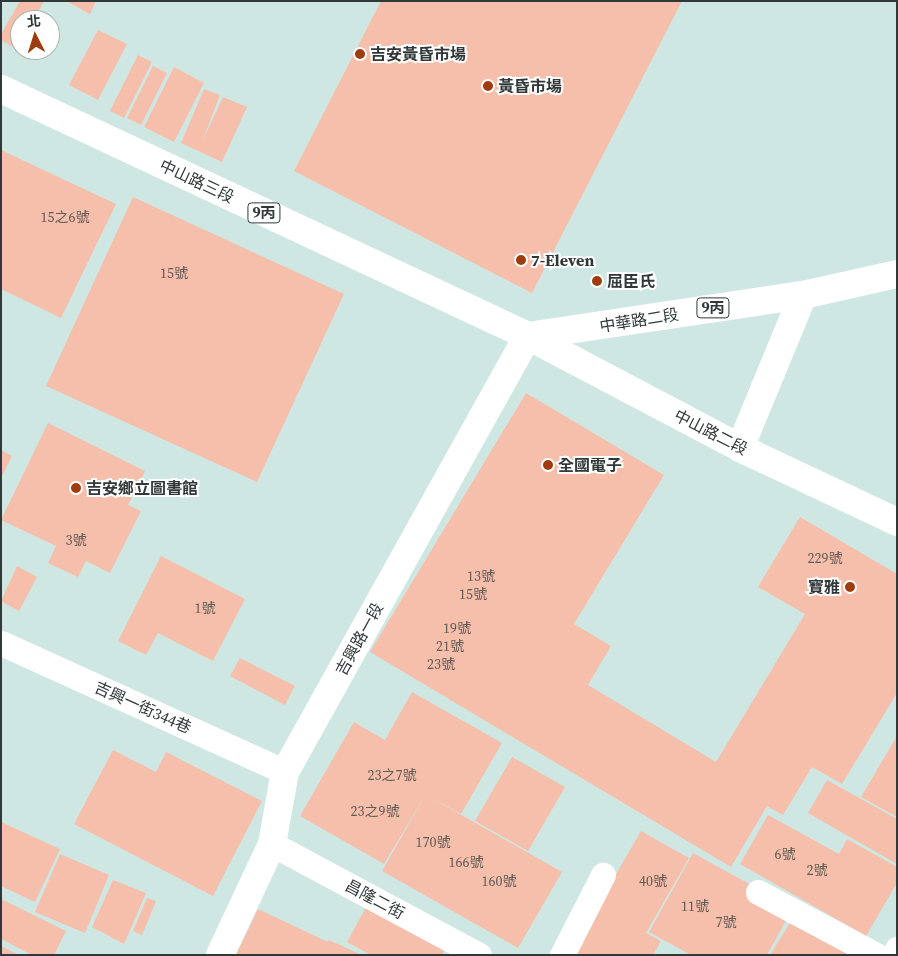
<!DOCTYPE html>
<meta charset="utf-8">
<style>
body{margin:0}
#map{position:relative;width:898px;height:956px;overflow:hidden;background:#cfe7e2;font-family:"Source Serif 4","Noto Sans TC",serif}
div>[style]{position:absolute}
.building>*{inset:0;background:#f6bfab}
.street>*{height:25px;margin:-12.5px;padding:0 12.5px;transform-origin:12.5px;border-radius:12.5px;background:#fff}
.secondary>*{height:28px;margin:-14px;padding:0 14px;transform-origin:14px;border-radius:14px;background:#fff}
.primary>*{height:28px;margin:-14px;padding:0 14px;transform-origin:14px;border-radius:14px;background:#fff}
.dots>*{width:14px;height:14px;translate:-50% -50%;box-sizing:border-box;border:2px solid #fff;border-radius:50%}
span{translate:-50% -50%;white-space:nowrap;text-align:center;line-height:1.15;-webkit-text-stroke:4px #fff;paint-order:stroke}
.number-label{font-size:14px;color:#625a55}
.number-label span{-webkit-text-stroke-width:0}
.shield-label span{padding:1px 4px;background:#fff;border:1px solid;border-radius:4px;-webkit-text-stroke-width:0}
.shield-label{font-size:15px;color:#303938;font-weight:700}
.poi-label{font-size:16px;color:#303938;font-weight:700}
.left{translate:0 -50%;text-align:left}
.right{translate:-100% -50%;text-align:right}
.street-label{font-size:16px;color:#303938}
.frame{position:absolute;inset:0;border:2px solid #303938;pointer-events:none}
.north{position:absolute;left:10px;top:10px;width:50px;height:50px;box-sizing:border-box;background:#fff;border:1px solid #acb0af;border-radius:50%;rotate:355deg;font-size:14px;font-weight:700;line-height:20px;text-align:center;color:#303938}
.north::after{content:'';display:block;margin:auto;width:18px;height:22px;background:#a03b0d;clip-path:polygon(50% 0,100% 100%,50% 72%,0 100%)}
</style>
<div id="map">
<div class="building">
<i style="clip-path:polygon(20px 1px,44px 1px,34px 19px,37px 20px,20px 20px,20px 50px,30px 50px,27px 55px,1px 40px,1px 34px)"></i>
<i style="clip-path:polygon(66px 1px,96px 1px,90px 14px)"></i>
<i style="clip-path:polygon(381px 1px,682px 1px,532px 293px,294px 171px)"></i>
<i style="clip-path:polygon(98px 30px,127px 44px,98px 100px,69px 85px)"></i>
<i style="clip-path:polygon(138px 55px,152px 62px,124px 118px,110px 111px)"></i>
<i style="clip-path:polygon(153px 66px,167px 73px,141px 125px,127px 118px)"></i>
<i style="clip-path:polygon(174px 67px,204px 83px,174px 142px,144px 127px)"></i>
<i style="clip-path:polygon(204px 89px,220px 95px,202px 142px,223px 97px,247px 107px,222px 162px,181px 143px)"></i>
<i style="clip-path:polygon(1px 150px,116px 204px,61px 318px,1px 289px)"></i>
<i style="clip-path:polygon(133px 197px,344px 294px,257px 482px,46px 386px)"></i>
<i style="clip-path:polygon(526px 393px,664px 475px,574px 624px,611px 646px,588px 685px,716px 762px,805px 614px,758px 587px,800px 517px,897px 574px,897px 693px,842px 784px,812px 767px,783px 815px,767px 806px,731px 867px,370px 652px)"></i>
<i style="clip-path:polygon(48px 423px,145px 471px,128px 505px,141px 511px,110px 573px,86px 561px,78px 577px,48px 563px,56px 546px,1px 520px)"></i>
<i style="clip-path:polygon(1px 450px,12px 456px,1px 478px)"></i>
<i style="clip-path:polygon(161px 556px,245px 599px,213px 661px,158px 633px,146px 655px,118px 641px)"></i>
<i style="clip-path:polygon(17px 566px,37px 577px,19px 611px,1px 601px)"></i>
<i style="clip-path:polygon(240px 658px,295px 686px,285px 705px,230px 676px)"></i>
<i style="clip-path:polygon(412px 692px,502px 743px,461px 814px,428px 796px,562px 872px,518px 948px,382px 871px,426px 794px,384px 864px,300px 816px,354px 722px,385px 740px)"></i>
<i style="clip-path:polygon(897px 736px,897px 817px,861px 797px)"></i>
<i style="clip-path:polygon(113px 750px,156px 772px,166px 752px,262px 801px,213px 896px,74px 824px)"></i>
<i style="clip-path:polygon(512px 757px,565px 787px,528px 851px,475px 821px)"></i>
<i style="clip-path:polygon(827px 780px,897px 819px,897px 864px,808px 813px)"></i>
<i style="clip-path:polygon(768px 815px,839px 854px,847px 839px,897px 867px,897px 883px,866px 936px,740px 864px)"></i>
<i style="clip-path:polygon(1px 822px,60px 849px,35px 902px,1px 886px)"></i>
<i style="clip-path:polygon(641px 831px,689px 858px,646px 933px,661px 941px,653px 955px,552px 955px,584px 930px)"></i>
<i style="clip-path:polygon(693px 853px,793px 908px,767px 955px,691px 955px,649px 932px)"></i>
<i style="clip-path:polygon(60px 854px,109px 875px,85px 933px,35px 912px)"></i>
<i style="clip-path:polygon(113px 880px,146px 893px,124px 944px,92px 927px)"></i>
<i style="clip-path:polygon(147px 898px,156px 901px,142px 935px,133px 931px)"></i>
<i style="clip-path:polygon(1px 899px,66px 931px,54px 955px,32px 955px,1px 939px)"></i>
<i style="clip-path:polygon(370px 900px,449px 942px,442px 955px,371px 955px,347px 942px)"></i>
<i style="clip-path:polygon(258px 909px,328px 942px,329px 940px,362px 955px,236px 955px)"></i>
<i style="clip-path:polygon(795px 915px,858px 955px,770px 955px)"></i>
<i style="clip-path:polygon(1px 946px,19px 955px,1px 955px)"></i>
</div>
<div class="street">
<i style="left:1px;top:643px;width:312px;rotate:24.4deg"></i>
<i style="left:272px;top:844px;width:235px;rotate:28.2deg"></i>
<i style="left:758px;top:892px;width:134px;rotate:28.1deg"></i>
<i style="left:562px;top:955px;width:90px;rotate:-62.9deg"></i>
<i style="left:894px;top:955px;width:7px;rotate:-63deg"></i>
</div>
<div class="secondary">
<i style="left:220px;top:955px;width:123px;rotate:-64.9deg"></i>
<i style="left:272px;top:844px;width:73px;rotate:-79.8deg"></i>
<i style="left:285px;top:772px;width:499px;rotate:-60.9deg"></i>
<i style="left:528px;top:336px;width:240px;rotate:27.8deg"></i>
<i style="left:740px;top:448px;width:174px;rotate:25.2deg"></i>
</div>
<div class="primary">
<i style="left:1px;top:89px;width:582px;rotate:25.11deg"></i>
<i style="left:528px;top:336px;width:278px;rotate:-8.5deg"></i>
<i style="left:803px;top:295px;width:96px;rotate:-12.6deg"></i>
<i style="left:740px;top:448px;width:165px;rotate:-67.6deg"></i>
</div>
<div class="dots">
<i style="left:360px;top:54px;background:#a03b0d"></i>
<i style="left:488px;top:86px;background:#a03b0d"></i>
<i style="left:521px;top:260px;background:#a03b0d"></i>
<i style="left:597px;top:281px;background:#a03b0d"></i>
<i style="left:548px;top:465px;background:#a03b0d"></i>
<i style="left:76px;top:488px;background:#a03b0d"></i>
<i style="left:850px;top:587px;background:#a03b0d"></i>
</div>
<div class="number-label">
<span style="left:65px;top:217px">15之6號</span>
<span style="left:174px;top:273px">15號</span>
<span style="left:76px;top:540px">3號</span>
<span style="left:825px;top:558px">229號</span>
<span style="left:481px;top:576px">13號</span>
<span style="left:473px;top:594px">15號</span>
<span style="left:205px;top:608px">1號</span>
<span style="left:457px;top:628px">19號</span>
<span style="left:450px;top:646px">21號</span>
<span style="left:441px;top:664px">23號</span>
<span style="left:392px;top:775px">23之7號</span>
<span style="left:375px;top:811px">23之9號</span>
<span style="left:433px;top:842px">170號</span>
<span style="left:785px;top:854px">6號</span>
<span style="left:466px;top:862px">166號</span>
<span style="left:817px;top:870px">2號</span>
<span style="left:499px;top:881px">160號</span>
<span style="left:653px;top:881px">40號</span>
<span style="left:695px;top:906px">11號</span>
<span style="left:726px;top:922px">7號</span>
</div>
<div class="shield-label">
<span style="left:264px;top:213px">9丙</span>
<span style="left:713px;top:308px">9丙</span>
</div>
<div class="poi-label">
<span class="left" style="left:370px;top:54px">吉安黃昏市場</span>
<span class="left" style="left:498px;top:86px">黃昏市場</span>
<span class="left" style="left:531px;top:260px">7-Eleven</span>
<span class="left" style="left:607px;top:281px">屈臣氏</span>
<span class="left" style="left:558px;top:465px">全國電子</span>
<span class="left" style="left:86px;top:488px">吉安鄉立圖書館</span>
<span class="right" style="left:840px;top:587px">寶雅</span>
</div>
<div class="street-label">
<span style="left:197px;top:181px;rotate:25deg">中山路三段</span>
<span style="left:639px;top:320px;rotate:-9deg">中華路二段</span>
<span style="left:711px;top:432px;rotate:27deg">中山路二段</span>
<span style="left:359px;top:639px;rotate:-61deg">吉興路一段</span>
<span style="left:143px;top:707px;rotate:24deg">吉興一街344巷</span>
<span style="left:375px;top:899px;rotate:28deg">昌隆二街</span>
</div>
<div class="frame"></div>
<div class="north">北</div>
</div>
